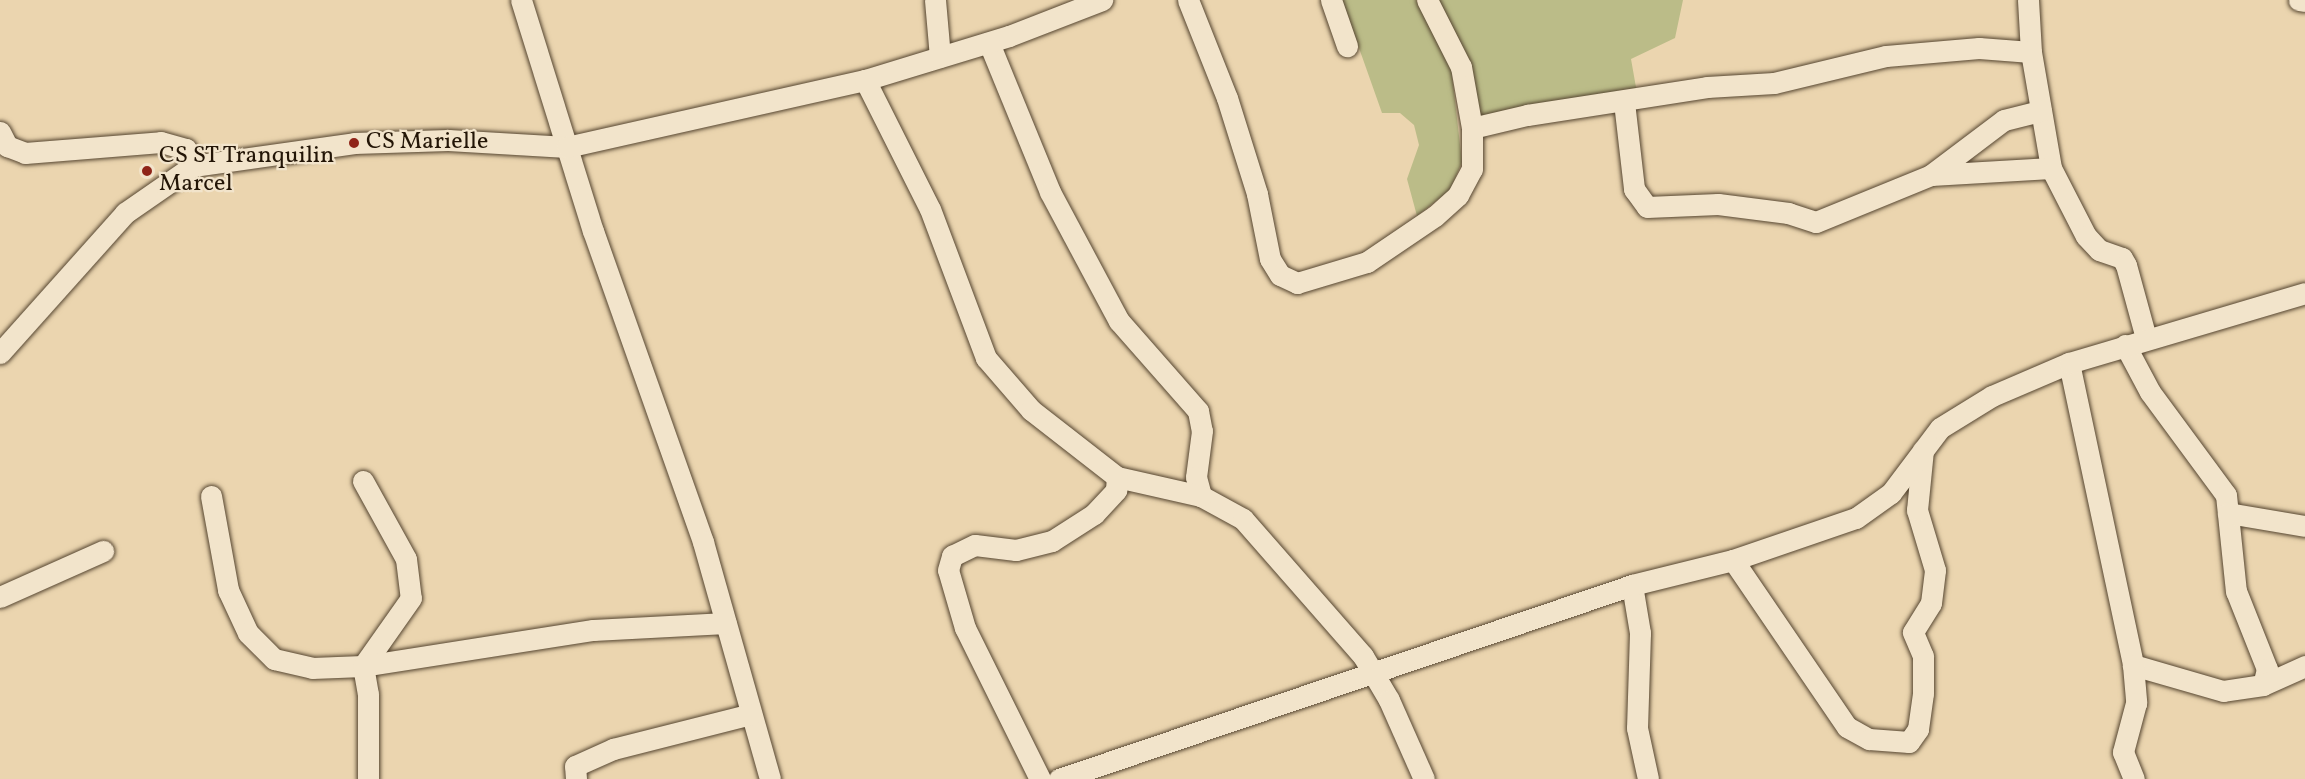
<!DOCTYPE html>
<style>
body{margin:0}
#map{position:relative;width:2305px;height:779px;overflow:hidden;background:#ebd5af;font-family:Vollkorn,serif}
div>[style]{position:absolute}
.green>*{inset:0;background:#bbbc88}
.roads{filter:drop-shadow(0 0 2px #554530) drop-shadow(0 0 2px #554530)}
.minor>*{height:21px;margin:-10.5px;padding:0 10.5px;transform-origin:10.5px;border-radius:10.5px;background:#f2e4cb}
.dots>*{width:16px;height:16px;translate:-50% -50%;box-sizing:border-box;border:3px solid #f2e4cb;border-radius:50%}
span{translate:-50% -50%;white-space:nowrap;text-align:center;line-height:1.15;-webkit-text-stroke:4.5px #f2e4cb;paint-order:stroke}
.poi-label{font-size:24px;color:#231506}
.left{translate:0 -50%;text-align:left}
</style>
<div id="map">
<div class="green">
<i style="clip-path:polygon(1342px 0,1416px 0,1451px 66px,1462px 162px,1450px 190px,1417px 216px,1407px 179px,1419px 145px,1414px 125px,1400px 113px,1382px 113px)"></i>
<i style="clip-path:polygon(1436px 0,1683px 0,1675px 38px,1631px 59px,1637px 93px,1476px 118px)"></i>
</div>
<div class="roads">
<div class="minor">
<i style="left:521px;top:0;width:242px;rotate:72.7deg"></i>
<i style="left:593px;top:231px;width:330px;rotate:70.5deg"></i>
<i style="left:703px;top:542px;width:246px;rotate:74.2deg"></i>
<i style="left:935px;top:0;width:57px;rotate:85deg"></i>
<i style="left:1188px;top:0;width:105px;rotate:68.3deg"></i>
<i style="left:1227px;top:98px;width:101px;rotate:72.6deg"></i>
<i style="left:1257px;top:194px;width:66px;rotate:78.7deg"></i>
<i style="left:1270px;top:259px;width:19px;rotate:58deg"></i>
<i style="left:1280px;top:275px;width:19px;rotate:25deg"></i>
<i style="left:1297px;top:283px;width:73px;rotate:-16.7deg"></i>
<i style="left:1367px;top:262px;width:82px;rotate:-34.1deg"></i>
<i style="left:1435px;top:216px;width:31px;rotate:-42deg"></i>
<i style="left:1458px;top:195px;width:30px;rotate:-62deg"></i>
<i style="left:1472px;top:169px;width:41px;rotate:-90deg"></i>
<i style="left:1472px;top:128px;width:62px;rotate:-100.2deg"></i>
<i style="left:1461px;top:67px;width:75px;rotate:-116.9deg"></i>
<i style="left:1331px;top:0;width:49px;rotate:70.8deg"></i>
<i style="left:2028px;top:0;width:52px;rotate:86.7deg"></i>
<i style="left:2031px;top:52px;width:118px;rotate:80.2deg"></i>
<i style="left:2051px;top:168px;width:76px;rotate:62.8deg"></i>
<i style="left:2086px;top:236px;width:19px;rotate:47deg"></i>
<i style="left:2099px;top:250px;width:24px;rotate:19deg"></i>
<i style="left:2122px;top:258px;width:8px;rotate:60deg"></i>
<i style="left:2126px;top:265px;width:76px;rotate:74.7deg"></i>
<i style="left:2299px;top:0;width:6px;rotate:9deg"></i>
<i style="left:989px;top:43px;width:161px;rotate:67.7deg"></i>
<i style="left:1050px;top:192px;width:146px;rotate:61.9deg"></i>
<i style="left:1119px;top:321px;width:120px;rotate:48.7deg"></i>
<i style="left:1198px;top:411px;width:20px;rotate:79deg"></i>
<i style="left:1202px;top:431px;width:46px;rotate:97.4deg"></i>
<i style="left:1196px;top:477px;width:20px;rotate:75deg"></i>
<i style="left:1201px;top:496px;width:48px;rotate:28.7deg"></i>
<i style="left:1243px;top:519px;width:182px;rotate:48.8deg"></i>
<i style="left:1363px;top:656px;width:51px;rotate:59.4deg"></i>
<i style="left:1389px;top:700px;width:86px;rotate:66.1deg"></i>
<i style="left:865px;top:80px;width:144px;rotate:63.3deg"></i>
<i style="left:930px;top:209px;width:159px;rotate:69.4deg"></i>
<i style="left:986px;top:358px;width:69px;rotate:49.1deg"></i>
<i style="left:1031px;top:410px;width:109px;rotate:37.9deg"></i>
<i style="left:1117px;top:477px;width:86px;rotate:12.7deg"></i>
<i style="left:1624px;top:102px;width:88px;rotate:83.4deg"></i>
<i style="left:1634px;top:189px;width:22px;rotate:54deg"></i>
<i style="left:1647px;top:207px;width:71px;rotate:-2.4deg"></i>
<i style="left:1718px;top:204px;width:71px;rotate:7.3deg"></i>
<i style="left:1788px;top:213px;width:29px;rotate:18deg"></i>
<i style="left:1816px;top:222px;width:124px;rotate:-22.2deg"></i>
<i style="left:1931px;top:175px;width:120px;rotate:-3.3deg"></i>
<i style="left:1472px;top:128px;width:57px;rotate:-13.3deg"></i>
<i style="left:1527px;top:115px;width:182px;rotate:-8.8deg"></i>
<i style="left:1707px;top:87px;width:67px;rotate:-3.4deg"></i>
<i style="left:1774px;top:83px;width:115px;rotate:-13.6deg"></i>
<i style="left:1886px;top:56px;width:93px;rotate:-4.9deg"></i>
<i style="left:1979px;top:48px;width:52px;rotate:4.4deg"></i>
<i style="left:0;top:132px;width:16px;rotate:63deg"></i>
<i style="left:7px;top:146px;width:19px;rotate:21deg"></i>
<i style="left:25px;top:153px;width:136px;rotate:-4.6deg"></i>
<i style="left:161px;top:142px;width:26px;rotate:16deg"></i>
<i style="left:186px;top:149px;width:18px;rotate:68deg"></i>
<i style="left:1931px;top:175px;width:91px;rotate:-37deg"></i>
<i style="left:2004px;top:120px;width:38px;rotate:-14deg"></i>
<i style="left:2125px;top:345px;width:53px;rotate:62deg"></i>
<i style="left:2150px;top:392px;width:128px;rotate:53.6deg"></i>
<i style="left:2226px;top:495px;width:97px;rotate:84.1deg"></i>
<i style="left:2236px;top:591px;width:84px;rotate:68.3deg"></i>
<i style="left:2267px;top:669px;width:16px;rotate:104deg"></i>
<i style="left:2263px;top:685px;width:40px;rotate:171.5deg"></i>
<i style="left:2223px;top:691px;width:94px;rotate:-163.9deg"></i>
<i style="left:0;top:353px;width:188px;rotate:-48.2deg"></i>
<i style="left:125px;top:213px;width:83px;rotate:-34.7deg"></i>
<i style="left:193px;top:166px;width:163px;rotate:-8.1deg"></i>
<i style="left:354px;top:143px;width:94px;rotate:-1.8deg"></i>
<i style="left:448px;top:140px;width:119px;rotate:3.4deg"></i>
<i style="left:567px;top:147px;width:305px;rotate:-12.7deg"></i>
<i style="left:865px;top:80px;width:151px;rotate:-17deg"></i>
<i style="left:1009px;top:36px;width:100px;rotate:-21.2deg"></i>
<i style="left:2069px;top:363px;width:309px;rotate:78deg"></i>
<i style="left:2133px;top:665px;width:38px;rotate:85deg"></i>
<i style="left:2136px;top:703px;width:51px;rotate:104.9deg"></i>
<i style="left:2123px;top:752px;width:29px;rotate:68deg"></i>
<i style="left:363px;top:481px;width:89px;rotate:61.1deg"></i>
<i style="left:406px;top:559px;width:39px;rotate:83deg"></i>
<i style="left:411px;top:598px;width:83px;rotate:125.2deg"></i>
<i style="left:363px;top:666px;width:28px;rotate:80deg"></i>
<i style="left:368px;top:694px;width:85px;rotate:90deg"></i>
<i style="left:211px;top:496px;width:96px;rotate:79.7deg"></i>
<i style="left:228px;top:590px;width:47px;rotate:65.1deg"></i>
<i style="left:248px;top:633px;width:37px;rotate:45deg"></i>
<i style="left:274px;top:659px;width:39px;rotate:13deg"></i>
<i style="left:312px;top:668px;width:51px;rotate:-2.2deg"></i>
<i style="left:363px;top:666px;width:233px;rotate:-8.9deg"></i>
<i style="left:593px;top:630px;width:133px;rotate:-3deg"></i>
<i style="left:2228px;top:513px;width:78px;rotate:9.6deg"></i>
<i style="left:1733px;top:560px;width:202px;rotate:55.7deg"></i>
<i style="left:1847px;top:727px;width:25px;rotate:29deg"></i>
<i style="left:1869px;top:739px;width:40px;rotate:4.3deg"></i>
<i style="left:1909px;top:742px;width:16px;rotate:-55deg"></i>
<i style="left:1918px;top:729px;width:36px;rotate:-82deg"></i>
<i style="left:1923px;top:693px;width:37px;rotate:-90deg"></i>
<i style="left:1923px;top:656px;width:26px;rotate:-113deg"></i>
<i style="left:1913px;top:632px;width:34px;rotate:-58deg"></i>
<i style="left:1931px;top:603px;width:33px;rotate:-83deg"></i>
<i style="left:1935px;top:570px;width:63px;rotate:-106.7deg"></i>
<i style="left:1917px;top:510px;width:60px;rotate:-84.3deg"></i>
<i style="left:1632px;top:585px;width:49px;rotate:80.5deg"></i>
<i style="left:1640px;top:633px;width:95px;rotate:91.8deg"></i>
<i style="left:1637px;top:728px;width:52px;rotate:77.8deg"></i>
<i style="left:0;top:597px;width:113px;rotate:-24.1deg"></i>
<i style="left:2263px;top:685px;width:46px;rotate:-24.3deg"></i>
<i style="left:576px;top:779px;width:13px;rotate:-94deg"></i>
<i style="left:575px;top:766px;width:42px;rotate:-24.1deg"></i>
<i style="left:613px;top:749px;width:142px;rotate:-14.2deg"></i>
<i style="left:1040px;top:779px;width:169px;rotate:-116.4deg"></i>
<i style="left:965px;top:628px;width:60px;rotate:-106.3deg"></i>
<i style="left:948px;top:570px;width:15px;rotate:-74deg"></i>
<i style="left:952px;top:556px;width:25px;rotate:-26deg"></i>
<i style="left:975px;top:545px;width:41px;rotate:7deg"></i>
<i style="left:1016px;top:550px;width:37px;rotate:-14deg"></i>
<i style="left:1052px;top:541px;width:50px;rotate:-32.7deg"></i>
<i style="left:1094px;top:514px;width:33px;rotate:-47deg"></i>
<i style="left:1116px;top:490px;width:13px;rotate:-86deg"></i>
<i style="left:1059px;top:779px;width:605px;rotate:-18.7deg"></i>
<i style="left:1632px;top:585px;width:104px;rotate:-13.9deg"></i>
<i style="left:1733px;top:560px;width:130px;rotate:-18.9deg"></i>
<i style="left:1856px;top:518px;width:43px;rotate:-35.5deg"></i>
<i style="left:1891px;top:493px;width:81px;rotate:-53deg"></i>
<i style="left:1940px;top:428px;width:61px;rotate:-31.6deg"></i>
<i style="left:1992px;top:396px;width:84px;rotate:-23.2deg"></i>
<i style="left:2069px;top:363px;width:246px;rotate:-16.5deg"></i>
</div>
</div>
<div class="dots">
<i style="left:354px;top:143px;background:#8f2418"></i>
<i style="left:147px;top:171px;background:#8f2418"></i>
</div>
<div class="poi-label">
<span class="left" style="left:366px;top:143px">CS Marielle</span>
<span class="left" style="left:159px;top:171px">CS ST Tranquilin<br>Marcel</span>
</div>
</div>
